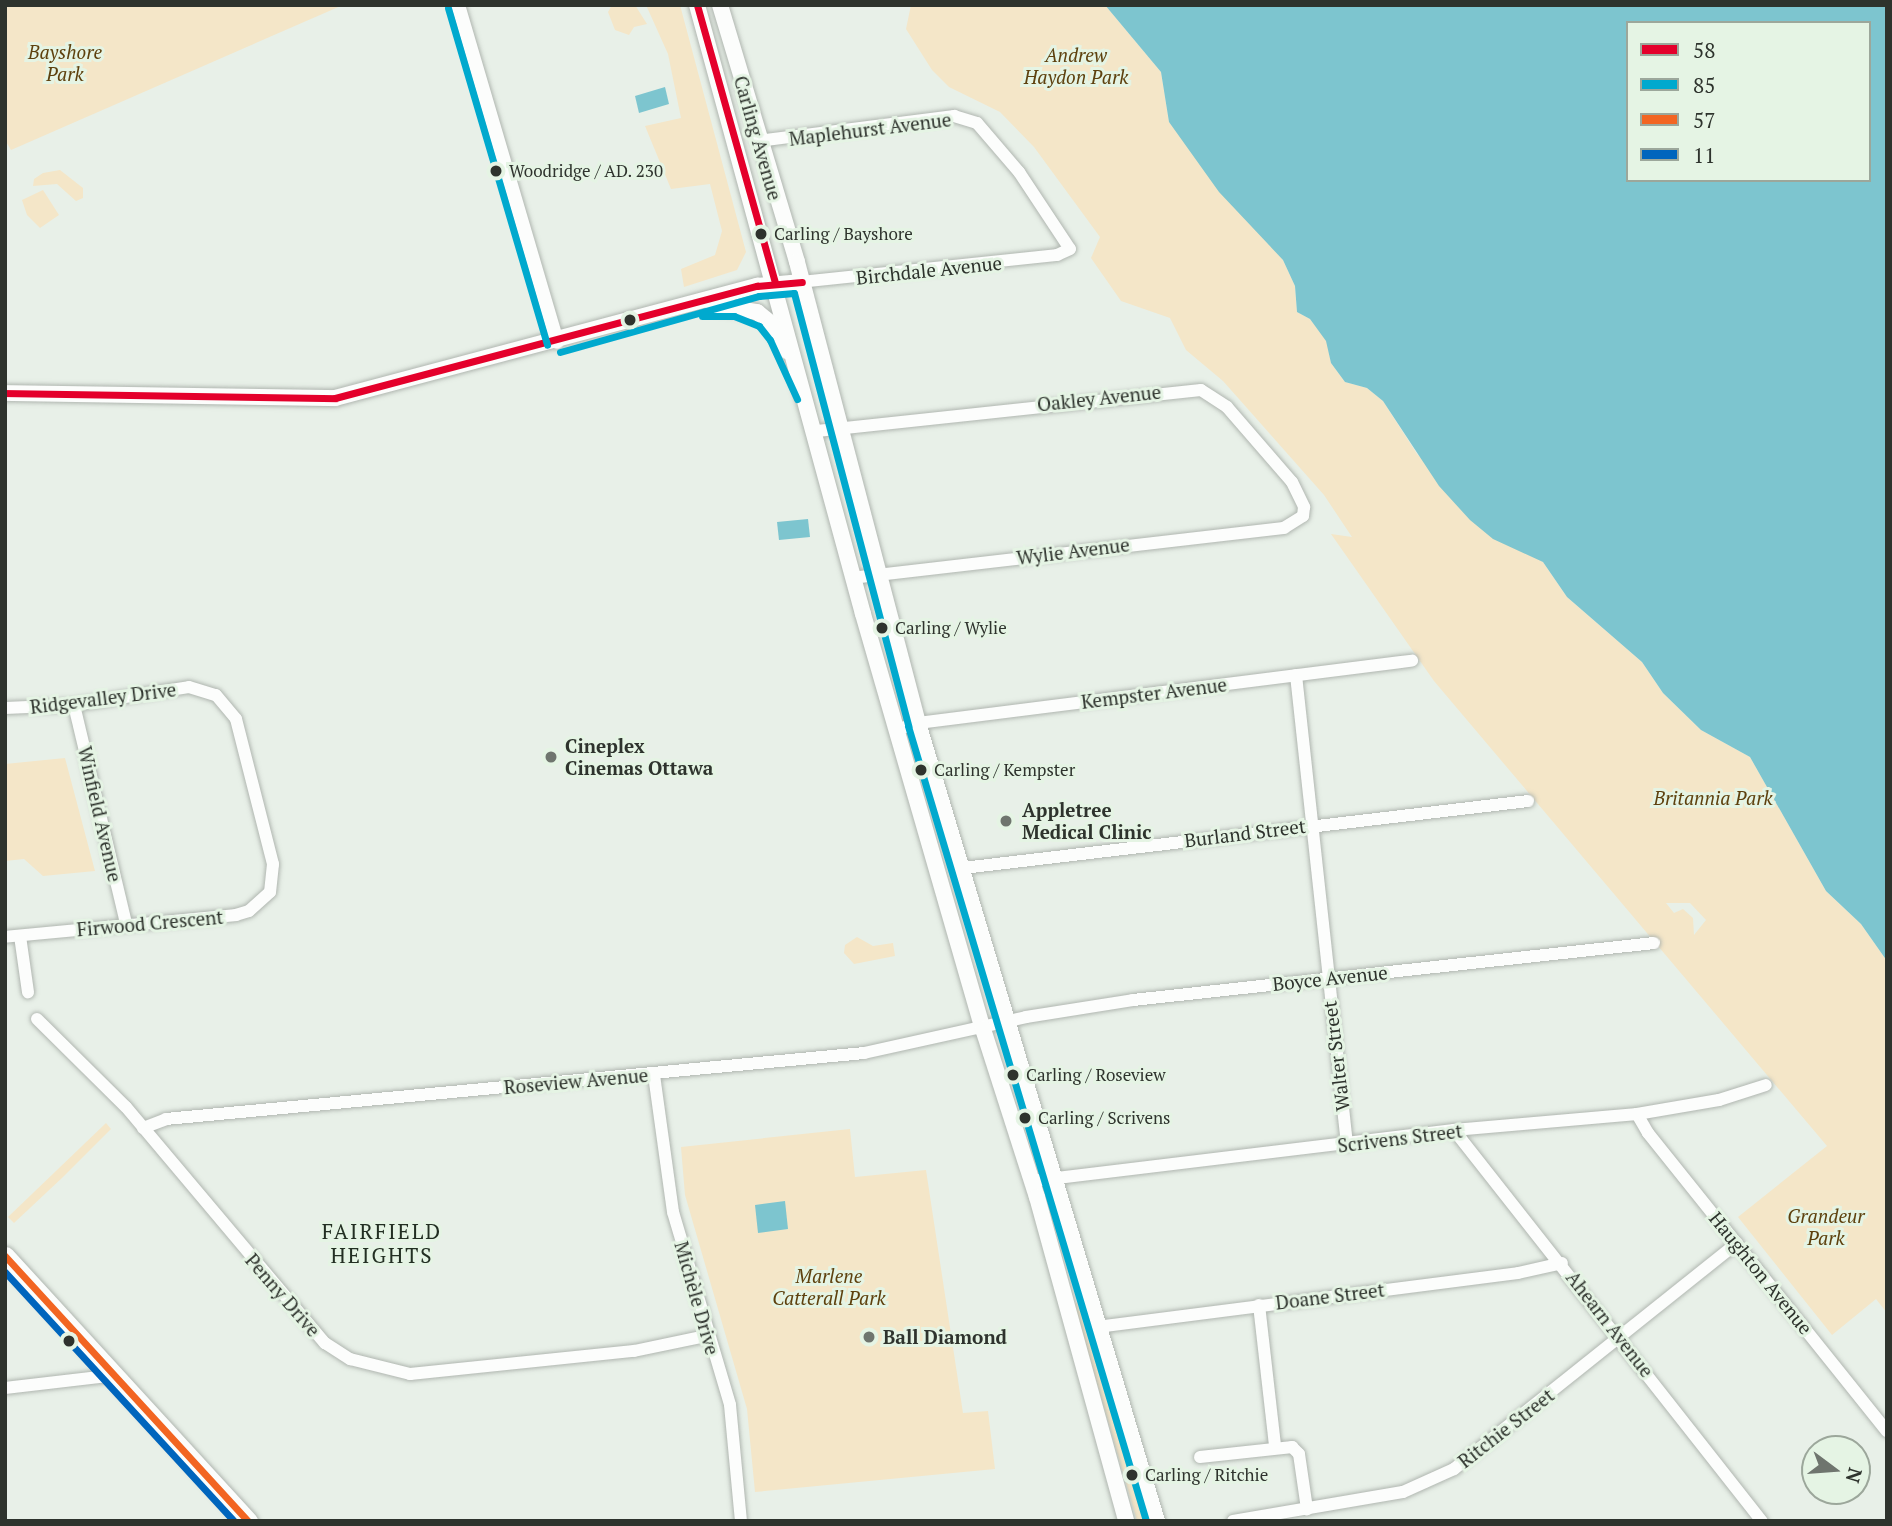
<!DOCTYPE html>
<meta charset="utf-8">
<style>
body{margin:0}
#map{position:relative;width:1892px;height:1526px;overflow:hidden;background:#e8f0e8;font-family:"PT Serif",serif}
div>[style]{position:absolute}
.green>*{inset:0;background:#f4e6c8}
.water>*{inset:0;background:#7dc5cf}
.roads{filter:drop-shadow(0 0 2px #b0b6b0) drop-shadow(0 0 2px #b0b6b0)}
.minor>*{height:12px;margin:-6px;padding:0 6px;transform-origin:6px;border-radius:6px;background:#fcfdfc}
.tertiary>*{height:14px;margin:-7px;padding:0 7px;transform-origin:7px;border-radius:7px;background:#fcfdfc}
.secondary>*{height:16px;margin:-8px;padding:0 8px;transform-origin:8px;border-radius:8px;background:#fcfdfc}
.primary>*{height:19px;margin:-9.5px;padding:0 9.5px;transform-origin:9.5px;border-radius:9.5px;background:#fcfdfc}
.bus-1>*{height:7px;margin:-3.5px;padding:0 3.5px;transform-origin:3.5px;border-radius:3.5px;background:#e4002b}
.bus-2>*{height:7px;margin:-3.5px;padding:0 3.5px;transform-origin:3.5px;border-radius:3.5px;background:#00a9ce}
.bus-3>*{height:7px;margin:-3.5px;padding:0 3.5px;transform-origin:3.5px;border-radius:3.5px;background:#f26522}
.bus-4>*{height:7px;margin:-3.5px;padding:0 3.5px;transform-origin:3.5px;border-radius:3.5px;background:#0065bd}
.dots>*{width:19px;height:19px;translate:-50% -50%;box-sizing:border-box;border:4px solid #e5f4e4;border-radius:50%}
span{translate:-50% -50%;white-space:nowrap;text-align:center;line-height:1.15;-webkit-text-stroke:6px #e5f4e4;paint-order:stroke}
.bus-label{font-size:17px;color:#2e332d}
.left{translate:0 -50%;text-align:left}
.park-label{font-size:19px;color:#5e410e;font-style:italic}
.street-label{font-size:19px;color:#2e332d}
.poi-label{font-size:19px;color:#2e332d;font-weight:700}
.neighbourhood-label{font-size:21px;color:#232f23;letter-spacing:2px}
.frame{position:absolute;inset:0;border:7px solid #2e332d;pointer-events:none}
.legend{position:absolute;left:1626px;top:21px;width:245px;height:161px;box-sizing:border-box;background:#e5f4e4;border:2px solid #9ca79b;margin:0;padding:9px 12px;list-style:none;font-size:21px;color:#2e332d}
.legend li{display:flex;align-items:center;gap:14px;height:35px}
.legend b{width:35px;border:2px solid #9ca79b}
.north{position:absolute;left:1801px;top:1435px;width:70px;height:70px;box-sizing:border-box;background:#e5f4e4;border:2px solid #9ca79b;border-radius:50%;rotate:106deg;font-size:19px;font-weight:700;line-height:28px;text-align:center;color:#2e332d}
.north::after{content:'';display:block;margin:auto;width:24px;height:32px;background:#6f756e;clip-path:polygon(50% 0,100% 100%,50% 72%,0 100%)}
</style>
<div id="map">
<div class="green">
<i style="clip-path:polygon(5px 5px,343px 5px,11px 150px,5px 140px)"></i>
<i style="clip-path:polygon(612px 5px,635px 5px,647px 24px,634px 27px,629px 35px,615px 30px,608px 12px)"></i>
<i style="clip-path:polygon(646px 5px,680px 5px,746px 252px,737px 270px,684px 287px,681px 269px,715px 255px,722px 231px,710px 184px,671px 189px,645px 126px,681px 118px,668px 54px)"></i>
<i style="clip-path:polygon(evenodd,911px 5px,1105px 5px,1161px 72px,1169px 122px,1283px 260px,1295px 286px,1297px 312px,1310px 319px,1327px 341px,1331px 363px,1345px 382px,1367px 388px,1383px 401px,1417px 454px,1522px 550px,1543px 562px,1567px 597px,1642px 662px,1663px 693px,1701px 730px,1750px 757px,1826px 891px,1861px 924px,1887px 961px,1887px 1313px,1876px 1299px,1832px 1335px,1738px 1217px,1827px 1146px,1434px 681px,1331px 534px,1352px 537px,1324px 495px,1223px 381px,1186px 350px,1170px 318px,1121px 301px,1091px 258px,1100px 237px,1034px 147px,1000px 112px,949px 87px,932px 70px,906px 29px,911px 5px,1666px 903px,1690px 903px,1706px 920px,1694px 935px,1693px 918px,1683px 909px,1674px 913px,1666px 903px)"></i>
<i style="clip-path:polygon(60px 170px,83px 188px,83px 198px,76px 201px,57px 184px,33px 186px,34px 179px,43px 173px)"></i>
<i style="clip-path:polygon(43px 190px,59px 215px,40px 228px,27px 215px,22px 200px)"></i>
<i style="clip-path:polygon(65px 758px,95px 871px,43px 876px,24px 859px,5px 861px,5px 764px)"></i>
<i style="clip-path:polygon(857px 937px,873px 946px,893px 943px,895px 956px,854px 964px,844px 953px,845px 945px)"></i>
<i style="clip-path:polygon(106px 1123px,111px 1129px,63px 1177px,14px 1223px,8px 1217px)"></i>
<i style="clip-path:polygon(850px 1129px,855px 1177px,926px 1170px,963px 1413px,988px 1411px,995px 1469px,755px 1492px,747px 1409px,685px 1195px,681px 1147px)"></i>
<i style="clip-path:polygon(1078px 1302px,1092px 1337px,1146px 1521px,1137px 1521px,1074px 1304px)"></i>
</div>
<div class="water">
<i style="clip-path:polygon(evenodd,1105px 5px,1887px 5px,1887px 961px,1861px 924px,1826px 891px,1750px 757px,1701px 730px,1663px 693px,1642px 662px,1567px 597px,1543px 562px,1493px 539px,1470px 520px,1439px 486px,1383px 401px,1367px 388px,1345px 382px,1331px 363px,1326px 341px,1310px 319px,1297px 312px,1295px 286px,1283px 260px,1219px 192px,1169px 122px,1161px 72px,1105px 5px,1628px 23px,1869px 23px,1869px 180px,1628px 180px,1628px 23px)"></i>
<i style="clip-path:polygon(665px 87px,669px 104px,639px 113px,635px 96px)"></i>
<i style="clip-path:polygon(808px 519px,810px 537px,779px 540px,777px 522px)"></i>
<i style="clip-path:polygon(785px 1201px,788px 1229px,758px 1233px,755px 1205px)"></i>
</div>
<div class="roads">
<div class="minor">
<i style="left:758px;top:141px;width:198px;rotate:-7.3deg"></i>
<i style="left:954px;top:116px;width:24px;rotate:17deg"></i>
<i style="left:977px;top:123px;width:65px;rotate:49.4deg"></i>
<i style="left:1019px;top:172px;width:92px;rotate:56.5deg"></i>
<i style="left:1070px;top:249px;width:14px;rotate:155deg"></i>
<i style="left:1057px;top:255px;width:256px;rotate:174deg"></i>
<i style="left:817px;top:431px;width:386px;rotate:-6.1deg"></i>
<i style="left:1201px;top:390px;width:31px;rotate:33deg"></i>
<i style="left:1227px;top:407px;width:99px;rotate:49.1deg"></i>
<i style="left:1292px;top:482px;width:28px;rotate:64deg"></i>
<i style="left:1304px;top:507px;width:9px;rotate:96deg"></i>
<i style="left:1303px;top:516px;width:22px;rotate:148deg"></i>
<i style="left:1284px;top:528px;width:434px;rotate:173.4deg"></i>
<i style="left:1296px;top:675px;width:473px;rotate:83.8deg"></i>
<i style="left:74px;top:705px;width:225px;rotate:76.6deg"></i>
<i style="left:5px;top:708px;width:69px;rotate:-2.5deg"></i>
<i style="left:74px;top:705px;width:116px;rotate:-8.9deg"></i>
<i style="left:189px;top:687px;width:28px;rotate:17deg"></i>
<i style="left:216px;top:695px;width:31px;rotate:50deg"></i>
<i style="left:236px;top:719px;width:150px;rotate:75.7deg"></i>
<i style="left:273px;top:864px;width:28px;rotate:96deg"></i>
<i style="left:270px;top:892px;width:28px;rotate:138deg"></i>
<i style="left:249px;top:911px;width:14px;rotate:163deg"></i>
<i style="left:236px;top:915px;width:232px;rotate:174.6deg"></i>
<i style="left:896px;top:730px;width:23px;rotate:-18deg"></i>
<i style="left:918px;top:723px;width:498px;rotate:-7.2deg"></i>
<i style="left:963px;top:868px;width:569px;rotate:-6.76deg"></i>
<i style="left:20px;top:936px;width:57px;rotate:81.9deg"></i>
<i style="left:37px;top:1019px;width:125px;rotate:44.7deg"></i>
<i style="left:126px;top:1107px;width:309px;rotate:49.9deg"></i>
<i style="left:325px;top:1343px;width:30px;rotate:33deg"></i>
<i style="left:350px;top:1359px;width:62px;rotate:14deg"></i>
<i style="left:410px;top:1374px;width:225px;rotate:-5.9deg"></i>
<i style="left:634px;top:1351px;width:74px;rotate:-11.8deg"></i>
<i style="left:654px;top:1075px;width:138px;rotate:82.1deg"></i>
<i style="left:673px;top:1212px;width:201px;rotate:73.5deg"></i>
<i style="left:730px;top:1405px;width:117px;rotate:84.6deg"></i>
<i style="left:1637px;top:1114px;width:22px;rotate:60deg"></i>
<i style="left:1648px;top:1133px;width:382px;rotate:51.3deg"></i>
<i style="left:143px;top:1128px;width:25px;rotate:-21deg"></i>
<i style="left:166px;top:1119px;width:701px;rotate:-5.4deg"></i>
<i style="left:864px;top:1053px;width:166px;rotate:-12.5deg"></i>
<i style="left:1026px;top:1017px;width:108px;rotate:-9deg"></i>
<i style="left:1133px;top:1000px;width:524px;rotate:-6.24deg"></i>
<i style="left:1454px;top:1130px;width:498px;rotate:51.8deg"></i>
<i style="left:1032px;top:1181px;width:425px;rotate:-6.9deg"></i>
<i style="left:1454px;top:1130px;width:184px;rotate:-5deg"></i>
<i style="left:1637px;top:1114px;width:83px;rotate:-9.7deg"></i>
<i style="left:1719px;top:1100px;width:49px;rotate:-17.7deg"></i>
<i style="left:1259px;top:1305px;width:142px;rotate:83.5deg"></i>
<i style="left:1097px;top:1327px;width:424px;rotate:-7.3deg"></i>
<i style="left:1518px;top:1273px;width:45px;rotate:-12.8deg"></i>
<i style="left:5px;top:1388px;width:112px;rotate:-6.7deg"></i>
<i style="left:1200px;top:1457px;width:93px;rotate:-6.2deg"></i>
<i style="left:1292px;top:1447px;width:10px;rotate:45deg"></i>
<i style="left:1299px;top:1454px;width:56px;rotate:81.7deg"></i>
<i style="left:1233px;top:1521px;width:172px;rotate:-9.7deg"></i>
<i style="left:1403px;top:1492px;width:56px;rotate:-24.3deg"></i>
<i style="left:1454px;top:1469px;width:362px;rotate:-38.6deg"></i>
</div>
<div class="tertiary">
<i style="left:458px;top:5px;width:351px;rotate:73.6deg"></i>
</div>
<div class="secondary">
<i style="left:697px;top:5px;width:631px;rotate:74.75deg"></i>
<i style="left:863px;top:614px;width:432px;rotate:73.9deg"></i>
<i style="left:983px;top:1029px;width:176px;rotate:72.2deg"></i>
<i style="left:1037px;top:1197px;width:336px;rotate:74.6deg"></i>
<i style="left:720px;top:5px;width:268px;rotate:73.3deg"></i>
<i style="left:797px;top:262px;width:477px;rotate:75.3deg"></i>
<i style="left:918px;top:723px;width:833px;rotate:73.33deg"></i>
<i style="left:713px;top:305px;width:45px;rotate:9deg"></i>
<i style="left:757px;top:312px;width:19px;rotate:39deg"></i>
<i style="left:772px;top:324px;width:31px;rotate:61deg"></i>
<i style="left:5px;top:393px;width:330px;rotate:0.9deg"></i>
<i style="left:335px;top:398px;width:437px;rotate:-14.9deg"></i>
<i style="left:757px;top:286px;width:45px;rotate:-5.1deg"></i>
</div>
<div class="primary">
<i style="left:5px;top:1256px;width:360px;rotate:47.5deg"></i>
</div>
</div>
<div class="bus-1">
<i style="left:697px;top:5px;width:289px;rotate:74.3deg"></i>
<i style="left:5px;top:393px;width:330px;rotate:0.9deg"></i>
<i style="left:335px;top:398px;width:437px;rotate:-14.9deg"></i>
<i style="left:757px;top:286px;width:45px;rotate:-5.1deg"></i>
</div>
<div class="bus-2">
<i style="left:448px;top:8px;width:351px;rotate:73.6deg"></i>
<i style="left:702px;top:316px;width:32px"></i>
<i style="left:734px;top:316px;width:27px;rotate:22deg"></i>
<i style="left:759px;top:326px;width:18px;rotate:52deg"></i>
<i style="left:770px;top:340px;width:65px;rotate:65.4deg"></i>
<i style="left:560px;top:352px;width:207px;rotate:-15.7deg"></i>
<i style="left:759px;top:296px;width:35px;rotate:-5deg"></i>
<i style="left:794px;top:293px;width:448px;rotate:75.2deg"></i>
<i style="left:908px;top:726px;width:830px;rotate:73.33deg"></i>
</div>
<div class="bus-3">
<i style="left:5px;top:1256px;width:360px;rotate:47.5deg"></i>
</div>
<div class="bus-4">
<i style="left:5px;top:1272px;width:338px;rotate:47.4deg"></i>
</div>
<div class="dots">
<i style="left:496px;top:171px;background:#2e332d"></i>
<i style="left:761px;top:234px;background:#2e332d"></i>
<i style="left:630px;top:320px;background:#2e332d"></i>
<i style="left:882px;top:628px;background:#2e332d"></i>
<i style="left:551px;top:757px;background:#6f756e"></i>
<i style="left:921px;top:770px;background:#2e332d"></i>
<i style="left:1006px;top:821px;background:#6f756e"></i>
<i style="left:1013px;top:1075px;background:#2e332d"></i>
<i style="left:1025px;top:1118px;background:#2e332d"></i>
<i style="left:869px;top:1337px;background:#6f756e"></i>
<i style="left:69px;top:1341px;background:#2e332d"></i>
<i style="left:1132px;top:1475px;background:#2e332d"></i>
</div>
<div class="bus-label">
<span class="left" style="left:509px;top:171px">Woodridge / AD. 230</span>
<span class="left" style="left:774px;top:234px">Carling / Bayshore</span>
<span class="left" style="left:895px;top:628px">Carling / Wylie</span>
<span class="left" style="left:934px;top:770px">Carling / Kempster</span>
<span class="left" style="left:1026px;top:1075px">Carling / Roseview</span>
<span class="left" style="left:1038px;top:1118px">Carling / Scrivens</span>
<span class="left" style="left:1145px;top:1475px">Carling / Ritchie</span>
</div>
<div class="park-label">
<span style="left:65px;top:63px">Bayshore<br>Park</span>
<span style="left:1076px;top:66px">Andrew<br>Haydon Park</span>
<span style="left:1713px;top:798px">Britannia Park</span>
<span style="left:1826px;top:1227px">Grandeur<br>Park</span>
<span style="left:829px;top:1287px">Marlene<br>Catterall Park</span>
</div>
<div class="street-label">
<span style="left:870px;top:129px;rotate:-7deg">Maplehurst Avenue</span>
<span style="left:758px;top:138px;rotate:74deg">Carling Avenue</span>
<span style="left:929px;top:270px;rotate:-6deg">Birchdale Avenue</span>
<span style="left:1099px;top:398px;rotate:-6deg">Oakley Avenue</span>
<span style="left:1073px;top:551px;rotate:-7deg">Wylie Avenue</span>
<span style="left:1154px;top:693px;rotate:-7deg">Kempster Avenue</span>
<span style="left:103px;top:698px;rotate:-7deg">Ridgevalley Drive</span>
<span style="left:100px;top:814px;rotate:77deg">Winfield Avenue</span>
<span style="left:1245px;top:833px;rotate:-7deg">Burland Street</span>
<span style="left:150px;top:923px;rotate:-5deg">Firwood Crescent</span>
<span style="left:1330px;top:978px;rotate:-6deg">Boyce Avenue</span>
<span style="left:1336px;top:1056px;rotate:-97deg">Walter Street</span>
<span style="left:576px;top:1081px;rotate:-5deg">Roseview Avenue</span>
<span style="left:1400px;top:1138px;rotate:-7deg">Scrivens Street</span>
<span style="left:1761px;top:1273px;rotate:51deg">Haughton Avenue</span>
<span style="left:283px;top:1295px;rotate:49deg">Penny Drive</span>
<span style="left:1330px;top:1296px;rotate:-7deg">Doane Street</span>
<span style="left:697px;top:1298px;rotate:74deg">Michèle Drive</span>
<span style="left:1610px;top:1324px;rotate:52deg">Ahearn Avenue</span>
<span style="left:1506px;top:1428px;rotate:-38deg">Ritchie Street</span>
</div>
<div class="poi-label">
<span class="left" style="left:565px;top:757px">Cineplex<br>Cinemas Ottawa</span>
<span class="left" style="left:1022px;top:821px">Appletree<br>Medical Clinic</span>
<span class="left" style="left:883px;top:1337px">Ball Diamond</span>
</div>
<div class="neighbourhood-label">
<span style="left:382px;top:1243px">FAIRFIELD<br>HEIGHTS</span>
</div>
<div class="frame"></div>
<ul class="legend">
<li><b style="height:9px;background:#e4002b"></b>58</li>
<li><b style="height:9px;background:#00a9ce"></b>85</li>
<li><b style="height:9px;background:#f26522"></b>57</li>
<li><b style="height:9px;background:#0065bd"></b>11</li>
</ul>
<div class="north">N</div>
</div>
